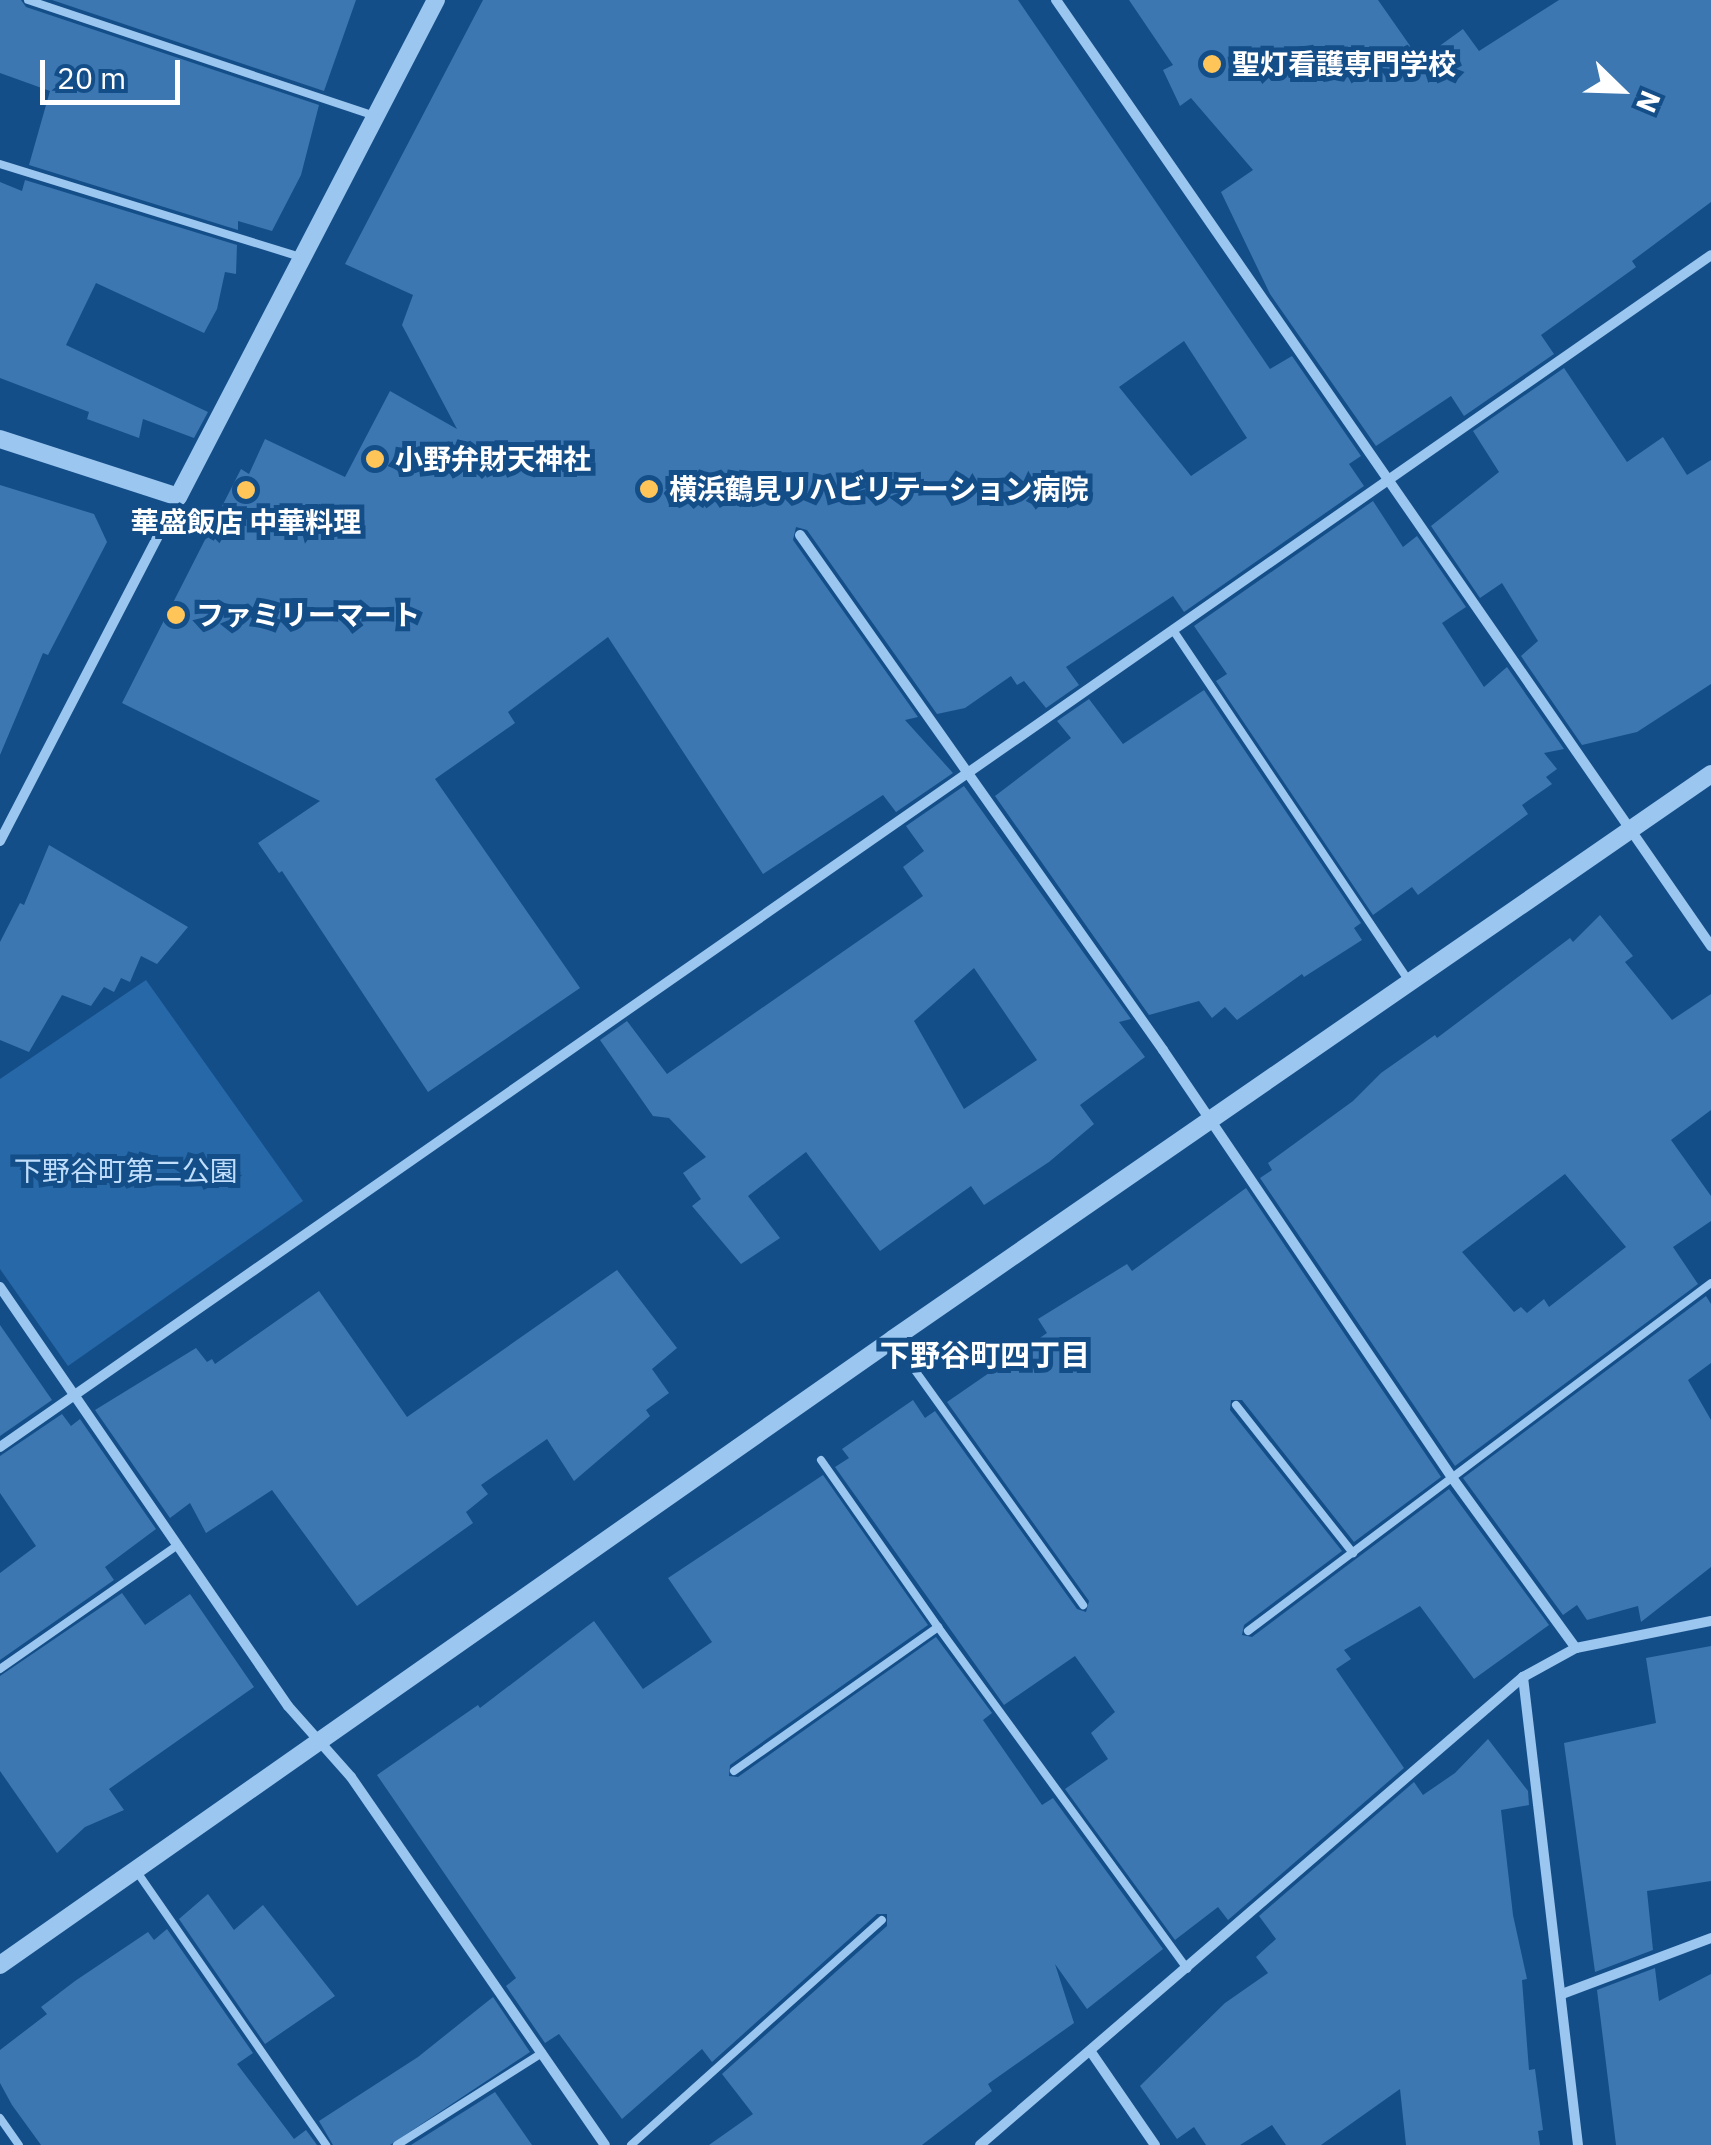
<!DOCTYPE html>
<meta charset="utf-8">
<style>
body{margin:0}
#map{position:relative;width:1711px;height:2145px;overflow:hidden;background:#144e89;font-family:"IBM Plex Sans","Noto Sans JP",sans-serif}
div>[style]{position:absolute}
.green>*{inset:0;background:#2668a8}
.building>*{inset:0;background:#3c77b2}
.service>*{height:8px;margin:-4px;padding:0 4px;transform-origin:4px;border-radius:4px;background:#9ac6ef}
.minor>*{height:10px;margin:-5px;padding:0 5px;transform-origin:5px;border-radius:5px;background:#9ac6ef}
.tertiary>*{height:18px;margin:-9px;padding:0 9px;transform-origin:9px;border-radius:9px;background:#9ac6ef}
.dots>*{width:28px;height:28px;translate:-50% -50%;box-sizing:border-box;border:5px solid #144e89;border-radius:50%}
span{translate:-50% -50%;white-space:nowrap;text-align:center;line-height:1.15;-webkit-text-stroke:10px #144e89;paint-order:stroke}
.poi-label{font-size:28px;color:#fff;font-weight:700}
.left{translate:0 -50%;text-align:left}
.park-label{font-size:28px;color:#c0defb}
.neighbourhood-label{font-size:30px;color:#fff;font-weight:700}
.north{position:absolute;left:1571px;top:40px;width:100px;height:100px;-webkit-text-stroke:8px #144e89;paint-order:stroke;rotate:113deg;font-size:28px;font-weight:700;line-height:40px;text-align:center;color:#fff}
.north::after{content:'';display:block;margin:auto;width:35px;height:45px;background:#fff;clip-path:polygon(50% 0,100% 100%,50% 72%,0 100%)}
.scale{position:absolute;left:40px;top:60px;width:140px;height:45px;box-sizing:border-box;border:5px solid #fff;border-top:0;padding-left:12px;font-size:30px;line-height:35px;white-space:nowrap;color:#fff;-webkit-text-stroke:8px #144e89;paint-order:stroke}
</style>
<div id="map">
<div class="green">
<i style="clip-path:polygon(146px 980px,303px 1201px,68px 1366px,0 1269px,0 1079px)"></i>
</div>
<div class="building">
<i style="clip-path:polygon(0 0,21px 0,26px 7px,319px 105px,301px 175px,272px 231px,238px 221px,238px 230px,29px 165px,50px 91px,0 73px)"></i>
<i style="clip-path:polygon(52px 0,356px 0,324px 91px)"></i>
<i style="clip-path:polygon(evenodd,483px 0,1018px 0,1270px 369px,1292px 356px,1361px 456px,1349px 464px,1364px 486px,1184px 612px,1173px 596px,1066px 667px,1079px 685px,1046px 708px,1024px 681px,1017px 685px,1011px 676px,965px 708px,937px 714px,807px 530px,796px 527px,793px 540px,918px 717px,905px 720px,953px 773px,896px 812px,883px 795px,763px 874px,608px 637px,508px 712px,515px 723px,435px 779px,580px 988px,428px 1092px,282px 871px,279px 873px,258px 843px,320px 801px,122px 703px,241px 469px,249px 474px,265px 439px,345px 477px,390px 391px,457px 429px,402px 325px,413px 295px,345px 264px,483px 0,1184px 341px,1247px 438px,1191px 476px,1119px 387px,1184px 341px)"></i>
<i style="clip-path:polygon(1129px 0,1378px 0,1420px 60px,1463px 29px,1479px 51px,1559px 0,1711px 0,1711px 202px,1632px 261px,1636px 267px,1541px 335px,1554px 354px,1464px 416px,1451px 396px,1376px 446px,1270px 294px,1221px 192px,1253px 170px,1191px 98px,1180px 106px,1163px 70px,1173px 65px)"></i>
<i style="clip-path:polygon(25px 180px,237px 245px,236px 274px,225px 272px,217px 309px,204px 333px,96px 283px,66px 345px,208px 412px,194px 438px,143px 419px,139px 438px,87px 419px,89px 412px,0 378px,0 182px,22px 191px)"></i>
<i style="clip-path:polygon(1564px 368px,1627px 462px,1663px 437px,1687px 475px,1711px 460px,1711px 684px,1637px 732px,1582px 745px,1521px 656px,1538px 641px,1502px 583px,1480px 598px,1431px 526px,1499px 472px,1473px 431px)"></i>
<i style="clip-path:polygon(0 485px,94px 514px,107px 542px,48px 655px,43px 653px,0 755px)"></i>
<i style="clip-path:polygon(1373px 501px,1403px 547px,1417px 536px,1466px 607px,1442px 623px,1484px 687px,1507px 667px,1564px 749px,1544px 753px,1557px 769px,1546px 777px,1552px 784px,1522px 805px,1528px 814px,1418px 895px,1412px 887px,1373px 915px,1216px 681px,1227px 674px,1194px 626px)"></i>
<i style="clip-path:polygon(1204px 690px,1361px 923px,1354px 928px,1362px 940px,1304px 977px,1302px 974px,1237px 1020px,1225px 1007px,1212px 1018px,1199px 1001px,1149px 1015px,995px 796px,1071px 738px,1057px 721px,1089px 699px,1123px 744px)"></i>
<i style="clip-path:polygon(evenodd,964px 786px,1131px 1019px,1119px 1022px,1145px 1057px,1080px 1105px,1094px 1124px,1049px 1162px,984px 1205px,971px 1186px,880px 1251px,806px 1152px,748px 1196px,780px 1238px,741px 1264px,692px 1206px,701px 1199px,683px 1173px,706px 1157px,669px 1118px,653px 1116px,600px 1040px,627px 1021px,667px 1074px,923px 896px,903px 867px,924px 851px,906px 826px,964px 786px,974px 968px,1037px 1060px,964px 1109px,914px 1021px,974px 968px)"></i>
<i style="clip-path:polygon(49px 845px,188px 927px,157px 964px,141px 956px,130px 982px,121px 978px,114px 992px,104px 987px,91px 1006px,62px 995px,29px 1052px,0 1040px,0 942px,20px 903px,24px 905px)"></i>
<i style="clip-path:polygon(evenodd,1600px 915px,1633px 956px,1625px 962px,1672px 1020px,1711px 994px,1711px 1110px,1671px 1140px,1711px 1196px,1711px 1221px,1673px 1247px,1698px 1284px,1455px 1466px,1260px 1178px,1272px 1170px,1268px 1163px,1353px 1101px,1381px 1073px,1435px 1035px,1437px 1038px,1570px 938px,1573px 942px,1600px 915px,1565px 1174px,1626px 1247px,1549px 1307px,1544px 1299px,1527px 1313px,1521px 1307px,1514px 1312px,1462px 1252px,1565px 1174px)"></i>
<i style="clip-path:polygon(1246px 1188px,1441px 1477px,1354px 1542px,1242px 1400px,1231px 1400px,1230px 1410px,1342px 1551px,1244px 1625px,1242px 1635px,1252px 1637px,1449px 1489px,1549px 1625px,1474px 1679px,1420px 1606px,1344px 1650px,1351px 1659px,1336px 1669px,1404px 1768px,1228px 1920px,1218px 1907px,1175px 1940px,1065px 1789px,1108px 1759px,1091px 1733px,1115px 1712px,1075px 1656px,1004px 1705px,835px 1467px,849px 1458px,842px 1449px,913px 1400px,925px 1418px,935px 1411px,1077px 1609px,1086px 1612px,1089px 1601px,947px 1402px,1047px 1333px,1038px 1319px,1127px 1264px,1132px 1271px)"></i>
<i style="clip-path:polygon(617px 1270px,677px 1348px,652px 1369px,669px 1393px,646px 1410px,650px 1416px,574px 1481px,547px 1439px,481px 1485px,488px 1494px,466px 1512px,473px 1523px,357px 1606px,272px 1490px,206px 1533px,190px 1503px,170px 1518px,95px 1410px,196px 1348px,207px 1362px,212px 1359px,215px 1364px,319px 1291px,407px 1417px)"></i>
<i style="clip-path:polygon(1706px 1296px,1711px 1304px,1711px 1363px,1688px 1380px,1711px 1420px,1711px 1567px,1641px 1622px,1638px 1606px,1587px 1620px,1577px 1605px,1563px 1615px,1463px 1478px)"></i>
<i style="clip-path:polygon(0 1325px,52px 1400px,0 1436px)"></i>
<i style="clip-path:polygon(62px 1414px,71px 1426px,80px 1419px,156px 1529px,105px 1567px,114px 1580px,0 1660px,0 1573px,36px 1546px,0 1493px,0 1456px)"></i>
<i style="clip-path:polygon(823px 1475px,928px 1625px,730px 1765px,729px 1776px,738px 1777px,936px 1637px,992px 1713px,983px 1720px,1042px 1805px,1053px 1798px,1163px 1949px,1087px 2009px,1055px 1964px,1074px 2023px,988px 2084px,992px 2091px,922px 2145px,709px 2145px,753px 2114px,722px 2074px,887px 1926px,887px 1914px,877px 1914px,712px 2062px,702px 2049px,622px 2119px,559px 2034px,545px 2043px,506px 1986px,516px 1978px,377px 1775px,478px 1705px,480px 1708px,594px 1621px,643px 1689px,712px 1642px,668px 1578px)"></i>
<i style="clip-path:polygon(122px 1593px,145px 1625px,190px 1594px,254px 1687px,109px 1789px,124px 1810px,85px 1827px,57px 1853px,0 1771px,0 1676px)"></i>
<i style="clip-path:polygon(1711px 1646px,1711px 1881px,1647px 1891px,1653px 1950px,1595px 1972px,1564px 1743px,1656px 1723px,1646px 1658px)"></i>
<i style="clip-path:polygon(1488px 1739px,1528px 1791px,1529px 1805px,1501px 1810px,1513px 1915px,1527px 1979px,1522px 1980px,1529px 2070px,1535px 2069px,1543px 2130px,1538px 2131px,1540px 2145px,1406px 2145px,1400px 2089px,1321px 2145px,1286px 2145px,1272px 2125px,1240px 2145px,1206px 2145px,1194px 2127px,1177px 2139px,1140px 2086px,1225px 2003px,1268px 1973px,1256px 1957px,1276px 1939px,1259px 1916px,1414px 1782px,1423px 1795px,1455px 1773px)"></i>
<i style="clip-path:polygon(208px 1894px,234px 1930px,263px 1905px,335px 1996px,265px 2044px,179px 1919px)"></i>
<i style="clip-path:polygon(167px 1929px,253px 2053px,237px 2064px,294px 2139px,306px 2130px,317px 2145px,41px 2145px,12px 2105px,0 2083px,0 2050px,47px 2014px,41px 2007px,75px 1981px,148px 1932px,154px 1940px)"></i>
<i style="clip-path:polygon(1655px 1968px,1659px 2001px,1711px 1974px,1711px 2145px,1616px 2145px,1597px 1990px)"></i>
<i style="clip-path:polygon(493px 1997px,530px 2052px,390px 2145px,333px 2145px,319px 2121px,418px 2057px)"></i>
<i style="clip-path:polygon(495px 2092px,532px 2145px,411px 2145px)"></i>
</div>
<div class="service">
<i style="left:28px;top:0;width:365px;rotate:18.5deg"></i>
<i style="left:0;top:164px;width:314px;rotate:17.2deg"></i>
<i style="left:1173px;top:630px;width:425px;rotate:56.1deg"></i>
<i style="left:894px;top:1341px;width:325px;rotate:54.4deg"></i>
<i style="left:1236px;top:1405px;width:189px;rotate:51.7deg"></i>
<i style="left:821px;top:1460px;width:204px;rotate:55deg"></i>
<i style="left:1248px;top:1631px;width:579px;rotate:-36.93deg"></i>
<i style="left:0;top:1669px;width:215px;rotate:-34.9deg"></i>
<i style="left:734px;top:1771px;width:250px;rotate:-35.2deg"></i>
<i style="left:938px;top:1627px;width:423px;rotate:53.9deg"></i>
<i style="left:135px;top:1869px;width:336px;rotate:55.3deg"></i>
<i style="left:0;top:2118px;width:33px;rotate:55deg"></i>
<i style="left:397px;top:2145px;width:172px;rotate:-32.4deg"></i>
<i style="left:631px;top:2145px;width:337px;rotate:-41.9deg"></i>
</div>
<div class="minor">
<i style="left:1056px;top:0;width:1151px;rotate:55.3deg"></i>
<i style="left:800px;top:535px;width:630px;rotate:54.82deg"></i>
<i style="left:1163px;top:1050px;width:518px;rotate:55.94deg"></i>
<i style="left:1453px;top:1479px;width:209px;rotate:54deg"></i>
<i style="left:0;top:841px;width:387px;rotate:-62.6deg"></i>
<i style="left:0;top:1287px;width:508px;rotate:55.5deg"></i>
<i style="left:288px;top:1706px;width:95px;rotate:48.4deg"></i>
<i style="left:351px;top:1777px;width:447px;rotate:55.4deg"></i>
<i style="left:0;top:1447px;width:2085px;rotate:-34.86deg"></i>
<i style="left:1523px;top:1677px;width:471px;rotate:83.3deg"></i>
<i style="left:1562px;top:1994px;width:159px;rotate:-20.6deg"></i>
<i style="left:1091px;top:2052px;width:113px;rotate:55.5deg"></i>
<i style="left:980px;top:2145px;width:717px;rotate:-40.76deg"></i>
<i style="left:1523px;top:1677px;width:60px;rotate:-28.7deg"></i>
<i style="left:1576px;top:1648px;width:138px;rotate:-11.3deg"></i>
</div>
<div class="tertiary">
<i style="left:0;top:439px;width:187px;rotate:18deg"></i>
<i style="left:178px;top:497px;width:560px;rotate:-62.57deg"></i>
<i style="left:0;top:1965px;width:1091px;rotate:-35.03deg"></i>
<i style="left:893px;top:1339px;width:994px;rotate:-34.63deg"></i>
</div>
<div class="dots">
<i style="left:1212px;top:64px;background:#ffc558"></i>
<i style="left:375px;top:459px;background:#ffc558"></i>
<i style="left:649px;top:489px;background:#ffc558"></i>
<i style="left:246px;top:490px;background:#ffc558"></i>
<i style="left:176px;top:615px;background:#ffc558"></i>
</div>
<div class="poi-label">
<span class="left" style="left:1232px;top:64px">聖灯看護専門学校</span>
<span class="left" style="left:395px;top:459px">小野弁財天神社</span>
<span class="left" style="left:669px;top:489px">横浜鶴見リハビリテーション病院</span>
<span style="left:246px;top:522px">華盛飯店 中華料理</span>
<span class="left" style="left:196px;top:615px">ファミリーマート</span>
</div>
<div class="park-label">
<span style="left:126px;top:1171px">下野谷町第二公園</span>
</div>
<div class="neighbourhood-label">
<span style="left:985px;top:1355px">下野谷町四丁目</span>
</div>
<div class="north">N</div>
<div class="scale">20 m</div>
</div>
